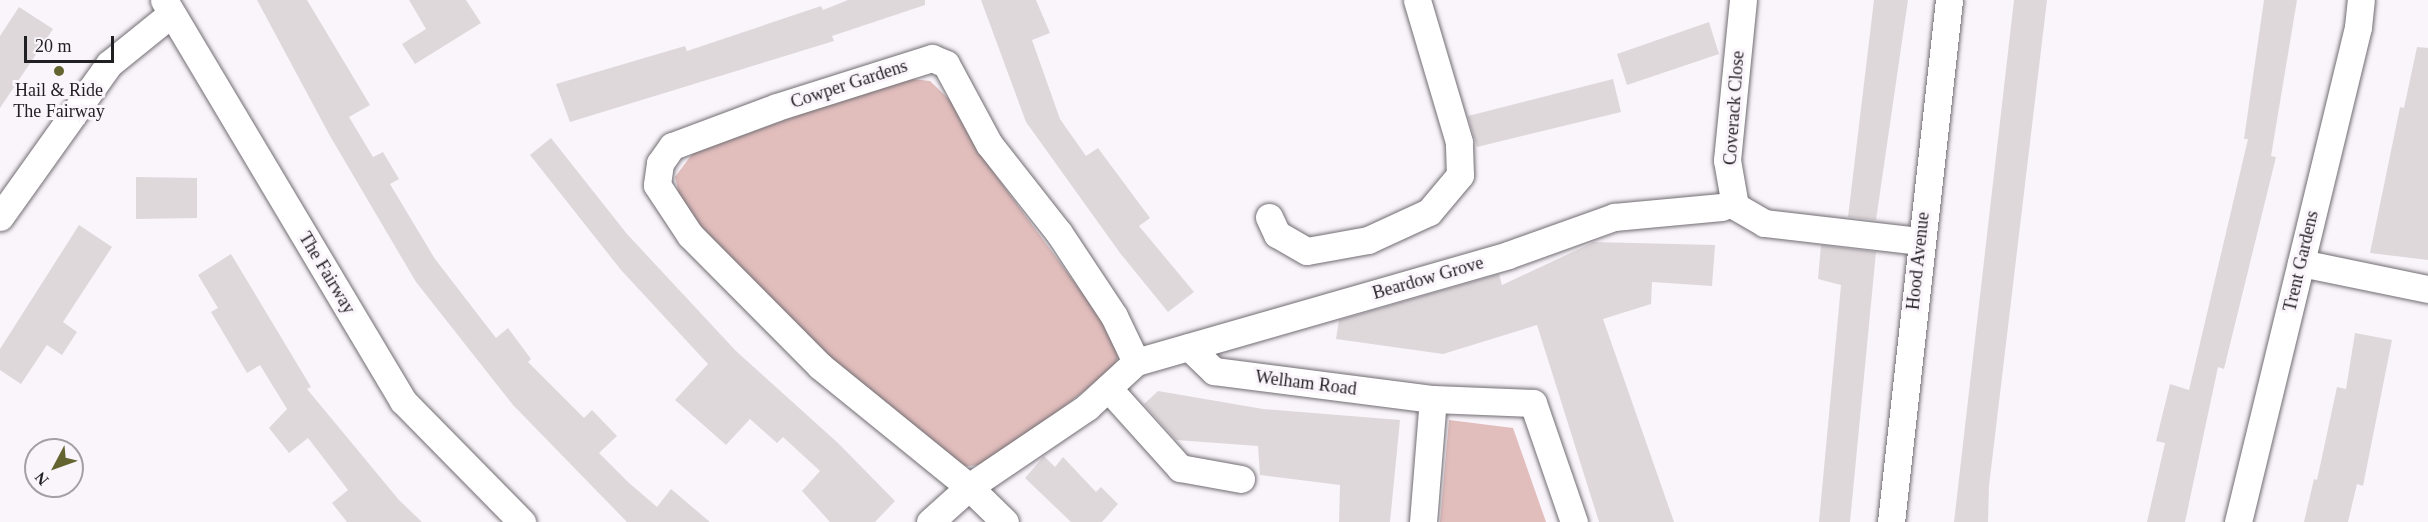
<!DOCTYPE html>
<style>
body{margin:0}
#map{position:relative;width:2428px;height:522px;overflow:hidden;background:#faf5fb;font-family:"Times New Roman",serif}
div>[style]{position:absolute}
.green>*{inset:0;background:#e1bdbc}
.building>*{inset:0;background:#dfd8db}
.roads{filter:drop-shadow(0 0 2px #716d72) drop-shadow(0 0 2px #716d72)}
.street>*{height:27px;margin:-13.5px;padding:0 13.5px;transform-origin:13.5px;border-radius:13.5px;background:#fff}
.dots>*{width:16px;height:16px;translate:-50% -50%;box-sizing:border-box;border:3px solid #faf5fb;border-radius:50%}
span{translate:-50% -50%;white-space:nowrap;text-align:center;line-height:1.15;-webkit-text-stroke:6px #faf5fb;paint-order:stroke}
.street-label{font-size:18px;color:#201f21}
.poi-label{font-size:18px;color:#201f21}
.north{position:absolute;left:24px;top:438px;width:60px;height:60px;box-sizing:border-box;background:#faf5fb;border:2px solid #a39fa4;border-radius:50%;rotate:229deg;font-size:16px;font-weight:700;line-height:24px;text-align:center;color:#201f21}
.north::after{content:'';display:block;margin:auto;width:21px;height:27px;background:#646431;clip-path:polygon(50% 0,100% 100%,50% 72%,0 100%)}
.scale{position:absolute;left:24px;top:36px;width:90px;height:27px;box-sizing:border-box;border:3px solid #201f21;border-top:0;padding-left:8px;font-size:18px;line-height:21px;white-space:nowrap;color:#201f21;-webkit-text-stroke:4px #faf5fb;paint-order:stroke}
</style>
<div id="map">
<div class="green">
<i style="clip-path:polygon(902px 78px,930px 81px,954px 104px,977px 150px,1109px 329px,1119px 354px,1113px 369px,992px 462px,971px 466px,960px 466px,838px 368px,726px 258px,680px 199px,675px 177px,693px 153px)"></i>
<i style="clip-path:polygon(1449px 420px,1513px 428px,1546px 522px,1440px 522px)"></i>
</div>
<div class="building">
<i style="clip-path:polygon(257px 0,307px 0,370px 105px,349px 117px,373px 157px,383px 152px,399px 179px,390px 184px,435px 259px,496px 338px,508px 328px,531px 359px,528px 362px,584px 418px,592px 410px,617px 436px,599px 453px,628px 482px,657px 507px,671px 489px,710px 522px,627px 522px,513px 405px,416px 282px,330px 136px)"></i>
<i style="clip-path:polygon(409px 0,466px 0,481px 23px,415px 64px,402px 44px,426px 29px)"></i>
<i style="clip-path:polygon(848px 0,925px 0,925px 5px,832px 36px,834px 41px,570px 122px,556px 84px,685px 46px,687px 51px,821px 6px,823px 10px)"></i>
<i style="clip-path:polygon(981px 0,1036px 0,1050px 33px,1032px 40px,1060px 119px,1086px 156px,1098px 148px,1150px 218px,1139px 226px,1194px 292px,1168px 312px,1120px 253px,1026px 122px)"></i>
<i style="clip-path:polygon(1874px 0,1908px 0,1876px 220px,1848px 217px)"></i>
<i style="clip-path:polygon(2014px 0,2047px 0,1989px 486px,1988px 522px,1954px 522px)"></i>
<i style="clip-path:polygon(2264px 0,2297px 0,2271px 156px,2276px 157px,2224px 369px,2218px 367px,2185px 522px,2147px 522px,2165px 443px,2156px 441px,2170px 384px,2189px 390px,2248px 139px,2244px 139px)"></i>
<i style="clip-path:polygon(19px 7px,53px 29px,0 108px,0 36px)"></i>
<i style="clip-path:polygon(1709px 22px,1719px 54px,1627px 85px,1617px 54px)"></i>
<i style="clip-path:polygon(2417px 47px,2428px 48px,2428px 260px,2370px 253px,2400px 107px,2404px 108px)"></i>
<i style="clip-path:polygon(1613px 79px,1621px 112px,1477px 147px,1468px 116px)"></i>
<i style="clip-path:polygon(551px 138px,627px 234px,736px 351px,838px 443px,895px 501px,875px 522px,830px 522px,802px 491px,820px 471px,783px 437px,777px 443px,750px 419px,726px 445px,675px 400px,708px 364px,621px 270px,530px 155px)"></i>
<i style="clip-path:polygon(136px 177px,197px 178px,197px 218px,136px 219px)"></i>
<i style="clip-path:polygon(79px 225px,112px 247px,63px 322px,77px 332px,62px 355px,47px 345px,21px 384px,0 370px,0 349px)"></i>
<i style="clip-path:polygon(1594px 242px,1715px 245px,1712px 286px,1652px 282px,1651px 304px,1603px 319px,1674px 522px,1599px 522px,1537px 325px,1443px 354px,1336px 339px,1339px 320px,1499px 274px,1502px 285px)"></i>
<i style="clip-path:polygon(1821px 245px,1876px 252px,1850px 522px,1819px 522px,1841px 285px,1818px 279px)"></i>
<i style="clip-path:polygon(231px 254px,311px 387px,307px 389px,399px 500px,422px 522px,347px 522px,332px 503px,348px 490px,308px 438px,289px 453px,269px 428px,287px 409px,260px 365px,247px 373px,211px 312px,218px 308px,198px 275px)"></i>
<i style="clip-path:polygon(2355px 333px,2392px 340px,2363px 486px,2357px 484px,2348px 522px,2304px 522px,2314px 479px,2317px 480px,2337px 387px,2346px 389px)"></i>
<i style="clip-path:polygon(1158px 391px,1263px 409px,1400px 420px,1390px 522px,1339px 522px,1340px 485px,1260px 475px,1258px 446px,1176px 440px,1144px 404px)"></i>
<i style="clip-path:polygon(1044px 456px,1055px 467px,1063px 457px,1096px 492px,1101px 487px,1118px 504px,1102px 522px,1071px 522px,1025px 478px)"></i>
</div>
<div class="roads">
<div class="street">
<i style="left:164px;top:0;width:467px;rotate:59.2deg"></i>
<i style="left:403px;top:401px;width:170px;rotate:45.5deg"></i>
<i style="left:1743px;top:0;width:161px;rotate:95.7deg"></i>
<i style="left:1727px;top:160px;width:47px;rotate:80.1deg"></i>
<i style="left:1735px;top:206px;width:34px;rotate:30deg"></i>
<i style="left:1764px;top:223px;width:157px;rotate:6.6deg"></i>
<i style="left:0;top:217px;width:188px;rotate:-54.5deg"></i>
<i style="left:109px;top:64px;width:80px;rotate:-38.9deg"></i>
<i style="left:1269px;top:217px;width:19px;rotate:65deg"></i>
<i style="left:1277px;top:234px;width:34px;rotate:30deg"></i>
<i style="left:1307px;top:251px;width:62px;rotate:-10.2deg"></i>
<i style="left:1368px;top:240px;width:67px;rotate:-24.7deg"></i>
<i style="left:1429px;top:212px;width:48px;rotate:-50deg"></i>
<i style="left:1460px;top:175px;width:33px;rotate:-92deg"></i>
<i style="left:1459px;top:142px;width:148px;rotate:-106.5deg"></i>
<i style="left:2301px;top:263px;width:130px;rotate:11.6deg"></i>
<i style="left:1189px;top:347px;width:35px;rotate:44deg"></i>
<i style="left:1214px;top:371px;width:221px;rotate:7.3deg"></i>
<i style="left:1433px;top:399px;width:100px;rotate:2.3deg"></i>
<i style="left:1533px;top:403px;width:126px;rotate:71deg"></i>
<i style="left:1136px;top:362px;width:387px;rotate:-16deg"></i>
<i style="left:1508px;top:255px;width:113px;rotate:-19.7deg"></i>
<i style="left:1614px;top:217px;width:108px;rotate:-5.3deg"></i>
<i style="left:1108px;top:388px;width:108px;rotate:48deg"></i>
<i style="left:1180px;top:468px;width:62px;rotate:10.2deg"></i>
<i style="left:930px;top:522px;width:52px;rotate:-41.9deg"></i>
<i style="left:969px;top:487px;width:143px;rotate:-34.1deg"></i>
<i style="left:1087px;top:407px;width:67px;rotate:-42.6deg"></i>
<i style="left:1136px;top:362px;width:51px;rotate:-115.6deg"></i>
<i style="left:1114px;top:316px;width:100px;rotate:-123.5deg"></i>
<i style="left:1059px;top:233px;width:113px;rotate:-128.2deg"></i>
<i style="left:989px;top:144px;width:91px;rotate:-118.3deg"></i>
<i style="left:946px;top:64px;width:15px;rotate:-157deg"></i>
<i style="left:932px;top:58px;width:163px;rotate:162.5deg"></i>
<i style="left:777px;top:107px;width:112px;rotate:159.6deg"></i>
<i style="left:672px;top:146px;width:21px;rotate:125deg"></i>
<i style="left:660px;top:163px;width:22px;rotate:98deg"></i>
<i style="left:657px;top:185px;width:60px;rotate:56.6deg"></i>
<i style="left:690px;top:235px;width:185px;rotate:45.2deg"></i>
<i style="left:820px;top:366px;width:192px;rotate:39.1deg"></i>
<i style="left:969px;top:487px;width:50px;rotate:44.2deg"></i>
<i style="left:1423px;top:522px;width:123px;rotate:-85.4deg"></i>
<i style="left:1891px;top:522px;width:525px;rotate:-83.66deg"></i>
<i style="left:2238px;top:522px;width:509px;rotate:-76.37deg"></i>
<i style="left:2358px;top:27px;width:27px;rotate:-84deg"></i>
</div>
</div>
<div class="dots">
<i style="left:59px;top:71px;background:#646431"></i>
</div>
<div class="street-label">
<span style="left:849px;top:84px;rotate:-18deg">Cowper Gardens</span>
<span style="left:1734px;top:108px;rotate:-86deg">Coverack Close</span>
<span style="left:1918px;top:261px;rotate:-84deg">Hood Avenue</span>
<span style="left:2301px;top:261px;rotate:-77deg">Trent Gardens</span>
<span style="left:327px;top:273px;rotate:59deg">The Fairway</span>
<span style="left:1428px;top:278px;rotate:-16deg">Beardow Grove</span>
<span style="left:1306px;top:383px;rotate:7deg">Welham Road</span>
</div>
<div class="poi-label">
<span style="left:59px;top:101px">Hail &amp; Ride<br>The Fairway</span>
</div>
<div class="north">N</div>
<div class="scale">20 m</div>
</div>
